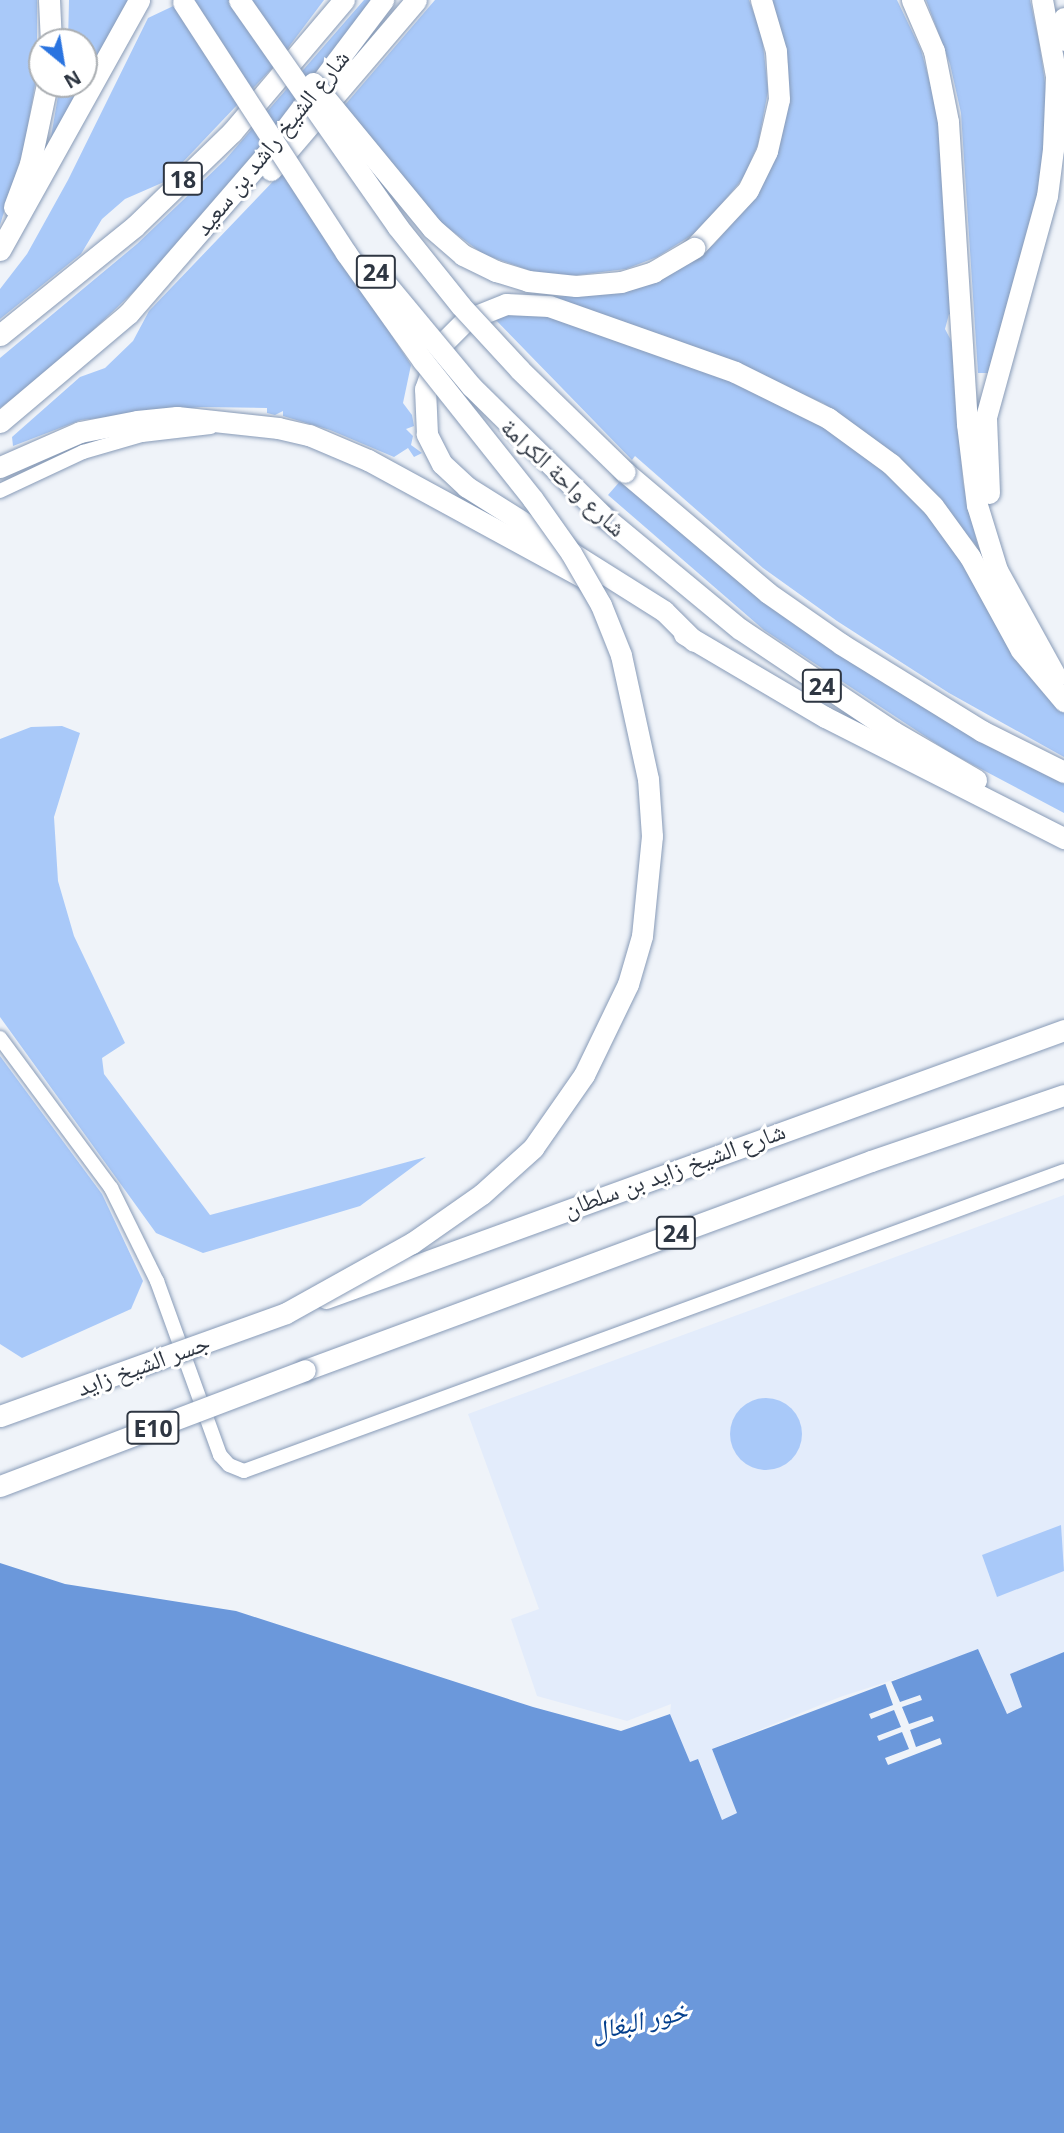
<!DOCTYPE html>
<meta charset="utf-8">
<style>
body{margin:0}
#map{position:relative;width:1064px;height:2133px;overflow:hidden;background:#eff3f9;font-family:"Open Sans","Noto Naskh Arabic",sans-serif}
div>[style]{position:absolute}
.built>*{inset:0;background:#e3ecfb}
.green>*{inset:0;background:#a9c9f9}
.round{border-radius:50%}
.water>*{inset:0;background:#6b98db}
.pier>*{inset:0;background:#eff3f9}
.roads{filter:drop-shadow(0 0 2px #889bb7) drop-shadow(0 0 2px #889bb7)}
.minor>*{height:14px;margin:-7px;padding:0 7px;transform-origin:7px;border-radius:7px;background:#fff}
.highway>*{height:21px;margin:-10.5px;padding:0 10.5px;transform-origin:10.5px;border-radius:10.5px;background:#fff}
.bridges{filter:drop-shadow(0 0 2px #889bb7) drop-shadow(0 0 2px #889bb7)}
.highway-bridge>*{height:21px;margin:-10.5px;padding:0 10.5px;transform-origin:10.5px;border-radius:10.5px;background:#fff}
span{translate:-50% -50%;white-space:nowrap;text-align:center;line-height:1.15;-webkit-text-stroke:6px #fff;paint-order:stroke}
.shield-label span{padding:2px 5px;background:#fff;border:2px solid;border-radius:5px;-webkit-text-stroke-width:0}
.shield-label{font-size:23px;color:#2e3642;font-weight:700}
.street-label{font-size:24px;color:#2e3642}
.water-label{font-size:26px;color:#033f8d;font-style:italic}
.north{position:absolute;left:28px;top:28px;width:70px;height:70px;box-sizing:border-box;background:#fff;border:2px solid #abafb3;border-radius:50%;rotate:150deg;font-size:19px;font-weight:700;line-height:28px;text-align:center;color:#2e3642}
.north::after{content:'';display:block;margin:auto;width:24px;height:32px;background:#2a74e0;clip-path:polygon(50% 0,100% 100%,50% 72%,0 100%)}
</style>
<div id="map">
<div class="built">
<i style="clip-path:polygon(1064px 1195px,1064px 1652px,1011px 1674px,1023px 1707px,1006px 1714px,994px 1683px,936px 1666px,840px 1697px,712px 1749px,737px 1813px,722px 1820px,699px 1760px,690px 1763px,670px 1714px,671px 1704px,627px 1721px,537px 1696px,511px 1619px,539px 1609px,468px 1414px)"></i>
</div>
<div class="green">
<i style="clip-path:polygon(0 0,37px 0,37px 73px,24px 148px,0 225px)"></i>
<i style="clip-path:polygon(69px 0,131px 0,48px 155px,60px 84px,84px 84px,84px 42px,68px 42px)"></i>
<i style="clip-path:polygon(186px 0,324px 0,276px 64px,164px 182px,125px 199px,102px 219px,81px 254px,0 319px,0 289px,27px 254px,68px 180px,148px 18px)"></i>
<i style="clip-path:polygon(364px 0,381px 0,161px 266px,54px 367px,0 408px,0 358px,137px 244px,225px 160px)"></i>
<i style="clip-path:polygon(435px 0,749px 0,762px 35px,768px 91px,758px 144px,744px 177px,700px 230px,657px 257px,626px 269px,570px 276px,534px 272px,483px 254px,436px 219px,344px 106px)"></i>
<i style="clip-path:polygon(769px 0,897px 0,921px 50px,939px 116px,952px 316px,949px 314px,945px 329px,953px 344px,963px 483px,978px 547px,892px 453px,823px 403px,682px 342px,550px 297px,616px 293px,668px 275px,714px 244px,748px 206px,773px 160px)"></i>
<i style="clip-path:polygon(926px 0,1030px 0,1039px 42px,1047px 96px,1042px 176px,988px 373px,978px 373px,961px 113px,950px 64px)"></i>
<i style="clip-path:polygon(284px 170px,411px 365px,403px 403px,412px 415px,414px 426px,406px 429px,413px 436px,411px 445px,422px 453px,414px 457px,408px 448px,394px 457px,330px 430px,283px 416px,283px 411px,275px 415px,267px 413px,267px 408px,201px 407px,81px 420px,13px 446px,12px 437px,80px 377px,105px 368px,133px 341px,149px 311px)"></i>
<i style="clip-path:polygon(528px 309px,704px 367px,813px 419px,874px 460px,939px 526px,1064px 713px,1064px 757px,949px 693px,837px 621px,763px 568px,635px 456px,632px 460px,491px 315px)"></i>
<i style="clip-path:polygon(628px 472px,763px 593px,1064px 778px,1064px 813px,949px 752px,764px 630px,608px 495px)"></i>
<i style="clip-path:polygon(62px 726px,80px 733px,54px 817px,58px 881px,74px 936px,125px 1043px,102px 1058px,104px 1074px,210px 1215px,426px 1157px,360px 1206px,203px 1253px,156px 1233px,0 1017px,0 739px,31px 727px)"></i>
<i style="clip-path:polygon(0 1056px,102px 1194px,143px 1281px,131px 1309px,22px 1358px,0 1344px)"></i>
<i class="round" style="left:730px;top:1398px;width:72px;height:72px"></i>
<i style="clip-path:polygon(1061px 1525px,1064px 1571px,997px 1597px,982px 1555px)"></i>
</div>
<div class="water">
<i style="clip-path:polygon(0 1563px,65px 1584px,236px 1611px,533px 1707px,621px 1731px,670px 1714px,690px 1762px,698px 1759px,722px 1820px,737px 1813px,712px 1749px,978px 1649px,1007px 1714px,1022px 1707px,1010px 1674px,1064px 1652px,1064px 2133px,0 2133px)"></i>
</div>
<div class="pier">
<i style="clip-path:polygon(891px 1681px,900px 1702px,920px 1695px,922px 1700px,902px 1707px,909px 1724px,932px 1716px,934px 1721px,910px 1730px,916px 1747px,940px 1738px,942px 1744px,888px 1765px,885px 1758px,909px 1749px,902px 1732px,879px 1741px,877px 1736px,901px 1727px,894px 1710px,871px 1719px,869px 1714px,893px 1705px,885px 1683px)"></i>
</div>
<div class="roads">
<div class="minor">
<i style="left:0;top:491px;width:92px;rotate:-25.2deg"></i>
<i style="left:83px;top:452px;width:61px;rotate:-16.1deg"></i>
<i style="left:142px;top:435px;width:69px;rotate:-6.6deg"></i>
<i style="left:0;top:1038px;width:187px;rotate:53.5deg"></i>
<i style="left:111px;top:1188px;width:104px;rotate:63.7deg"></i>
<i style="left:157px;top:1281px;width:185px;rotate:70.1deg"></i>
<i style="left:220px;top:1455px;width:13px;rotate:48deg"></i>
<i style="left:229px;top:1465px;width:16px;rotate:22deg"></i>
<i style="left:244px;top:1471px;width:873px;rotate:-20.1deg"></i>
</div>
<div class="highway">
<i style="left:49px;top:0;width:42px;rotate:87.3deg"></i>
<i style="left:912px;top:0;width:56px;rotate:66.7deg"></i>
<i style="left:934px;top:51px;width:72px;rotate:78.8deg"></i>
<i style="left:948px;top:122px;width:303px;rotate:86.4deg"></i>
<i style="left:967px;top:424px;width:82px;rotate:83deg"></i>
<i style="left:977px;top:505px;width:68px;rotate:72.9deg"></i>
<i style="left:997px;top:570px;width:122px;rotate:61.1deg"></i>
<i style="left:1064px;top:18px;width:22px;rotate:90deg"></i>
<i style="left:271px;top:170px;width:223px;rotate:-49.5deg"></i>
<i style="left:14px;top:207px;width:46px;rotate:-69.6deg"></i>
<i style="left:30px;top:164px;width:82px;rotate:-78deg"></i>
<i style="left:694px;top:248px;width:79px;rotate:-47deg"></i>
<i style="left:748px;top:190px;width:43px;rotate:-64deg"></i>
<i style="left:767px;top:151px;width:53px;rotate:-77deg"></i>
<i style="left:779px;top:99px;width:48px;rotate:-93.6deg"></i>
<i style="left:776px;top:51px;width:53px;rotate:-106.4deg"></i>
<i style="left:0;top:250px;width:286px;rotate:-60.9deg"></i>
<i style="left:0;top:335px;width:174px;rotate:-38.9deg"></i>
<i style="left:135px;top:226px;width:135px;rotate:-44.1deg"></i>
<i style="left:232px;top:132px;width:173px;rotate:-49.7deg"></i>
<i style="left:0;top:422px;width:169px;rotate:-40.2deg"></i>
<i style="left:129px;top:313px;width:208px;rotate:-49.1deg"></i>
<i style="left:265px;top:156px;width:196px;rotate:-52.9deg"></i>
<i style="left:0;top:467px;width:87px;rotate:-23.6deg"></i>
<i style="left:80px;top:432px;width:58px;rotate:-10.9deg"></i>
<i style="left:137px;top:421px;width:40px;rotate:-5.7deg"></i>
<i style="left:177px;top:417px;width:102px;rotate:6.2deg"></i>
<i style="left:278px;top:428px;width:32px;rotate:13deg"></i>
<i style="left:309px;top:435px;width:64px;rotate:23deg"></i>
<i style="left:368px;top:460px;width:255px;rotate:28.6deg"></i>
<i style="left:625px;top:472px;width:187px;rotate:40.2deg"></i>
<i style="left:768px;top:593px;width:89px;rotate:34.9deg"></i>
<i style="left:841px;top:644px;width:166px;rotate:31.7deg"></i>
<i style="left:982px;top:731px;width:92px;rotate:26.6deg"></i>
<i style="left:989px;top:493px;width:76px;rotate:-92.3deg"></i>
<i style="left:986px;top:417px;width:229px;rotate:-74.6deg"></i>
<i style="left:1047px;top:196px;width:47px;rotate:-82.7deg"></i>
<i style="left:1053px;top:149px;width:73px;rotate:-87.6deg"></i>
<i style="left:1056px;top:76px;width:77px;rotate:-100.4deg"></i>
<i style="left:602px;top:515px;width:179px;rotate:39.6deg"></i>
<i style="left:740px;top:629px;width:185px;rotate:33.8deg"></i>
<i style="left:894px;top:732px;width:95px;rotate:30.3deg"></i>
<i style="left:684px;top:634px;width:164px;rotate:30.5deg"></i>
<i style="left:825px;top:717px;width:268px;rotate:26.9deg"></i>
<i style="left:694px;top:641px;width:42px;rotate:-135deg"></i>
<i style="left:664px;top:611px;width:233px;rotate:-147.8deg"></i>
<i style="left:467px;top:487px;width:34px;rotate:-137deg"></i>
<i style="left:442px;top:464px;width:34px;rotate:-117deg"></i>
<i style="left:427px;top:434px;width:45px;rotate:-92.5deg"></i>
<i style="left:425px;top:389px;width:47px;rotate:-70deg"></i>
<i style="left:441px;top:345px;width:35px;rotate:-45deg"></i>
<i style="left:466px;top:320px;width:43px;rotate:-21.8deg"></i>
<i style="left:506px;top:304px;width:43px;rotate:2.7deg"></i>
<i style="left:549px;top:306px;width:197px;rotate:19.5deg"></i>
<i style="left:735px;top:372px;width:104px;rotate:26.3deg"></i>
<i style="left:828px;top:418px;width:78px;rotate:36.1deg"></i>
<i style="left:891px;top:464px;width:59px;rotate:45deg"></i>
<i style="left:933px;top:506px;width:63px;rotate:54deg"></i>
<i style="left:970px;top:557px;width:106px;rotate:61.3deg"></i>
<i style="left:1021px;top:650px;width:67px;rotate:49.9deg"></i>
<i style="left:326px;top:1298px;width:785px;rotate:-19.96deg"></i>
<i style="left:305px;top:1370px;width:603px;rotate:-20.27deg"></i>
<i style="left:871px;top:1161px;width:204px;rotate:-18.9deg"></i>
</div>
</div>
<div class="bridges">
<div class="highway-bridge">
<i style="left:239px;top:0;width:276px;rotate:55deg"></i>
<i style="left:397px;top:226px;width:102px;rotate:51.3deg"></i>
<i style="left:461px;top:306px;width:87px;rotate:47.3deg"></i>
<i style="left:520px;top:370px;width:146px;rotate:44.2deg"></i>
<i style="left:313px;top:83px;width:188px;rotate:50.6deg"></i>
<i style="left:432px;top:228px;width:41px;rotate:41.1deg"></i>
<i style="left:463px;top:255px;width:37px;rotate:26deg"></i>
<i style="left:496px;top:271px;width:34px;rotate:17deg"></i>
<i style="left:528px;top:281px;width:48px;rotate:5.9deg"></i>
<i style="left:576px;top:286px;width:45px;rotate:-5.1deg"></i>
<i style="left:621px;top:282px;width:34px;rotate:-17deg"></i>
<i style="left:653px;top:272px;width:48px;rotate:-30.3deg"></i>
<i style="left:378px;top:274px;width:146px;rotate:50.3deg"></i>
<i style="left:471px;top:386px;width:184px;rotate:44.6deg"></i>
<i style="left:0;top:1416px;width:304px;rotate:-19.8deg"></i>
<i style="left:286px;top:1313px;width:144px;rotate:-29.1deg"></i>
<i style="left:412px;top:1243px;width:85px;rotate:-35deg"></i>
<i style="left:482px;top:1194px;width:69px;rotate:-42deg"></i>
<i style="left:533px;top:1148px;width:89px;rotate:-55.1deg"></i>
<i style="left:584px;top:1075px;width:101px;rotate:-64.2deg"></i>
<i style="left:628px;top:984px;width:50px;rotate:-73.7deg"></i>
<i style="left:642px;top:936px;width:100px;rotate:-84.3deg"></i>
<i style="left:652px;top:836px;width:57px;rotate:-94deg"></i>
<i style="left:648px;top:779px;width:127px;rotate:-102.3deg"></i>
<i style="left:621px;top:655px;width:54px;rotate:-111.8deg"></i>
<i style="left:601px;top:605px;width:60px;rotate:-120deg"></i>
<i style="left:571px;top:553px;width:67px;rotate:-125.3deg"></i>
<i style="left:532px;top:498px;width:175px;rotate:-128.5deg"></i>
<i style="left:423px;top:361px;width:133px;rotate:-125.5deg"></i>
<i style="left:346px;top:253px;width:299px;rotate:-123deg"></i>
<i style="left:0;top:1486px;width:326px;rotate:-20.8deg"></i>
</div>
</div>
<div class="shield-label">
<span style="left:183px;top:179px">18</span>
<span style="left:376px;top:272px">24</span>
<span style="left:822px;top:686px">24</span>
<span style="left:676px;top:1233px">24</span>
<span style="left:153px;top:1428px">E10</span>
</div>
<div class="street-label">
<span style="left:271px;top:142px;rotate:-51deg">شارع الشيخ راشد بن سعيد</span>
<span style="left:564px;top:477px;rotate:43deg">شارع واحة الكرامة</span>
<span style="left:674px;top:1169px;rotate:-20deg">شارع الشيخ زايد بن سلطان</span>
<span style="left:143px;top:1364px;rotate:-20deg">جسر الشيخ زايد</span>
</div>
<div class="water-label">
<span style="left:639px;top:2021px;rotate:-13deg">خور البغال</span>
</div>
<div class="north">N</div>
</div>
